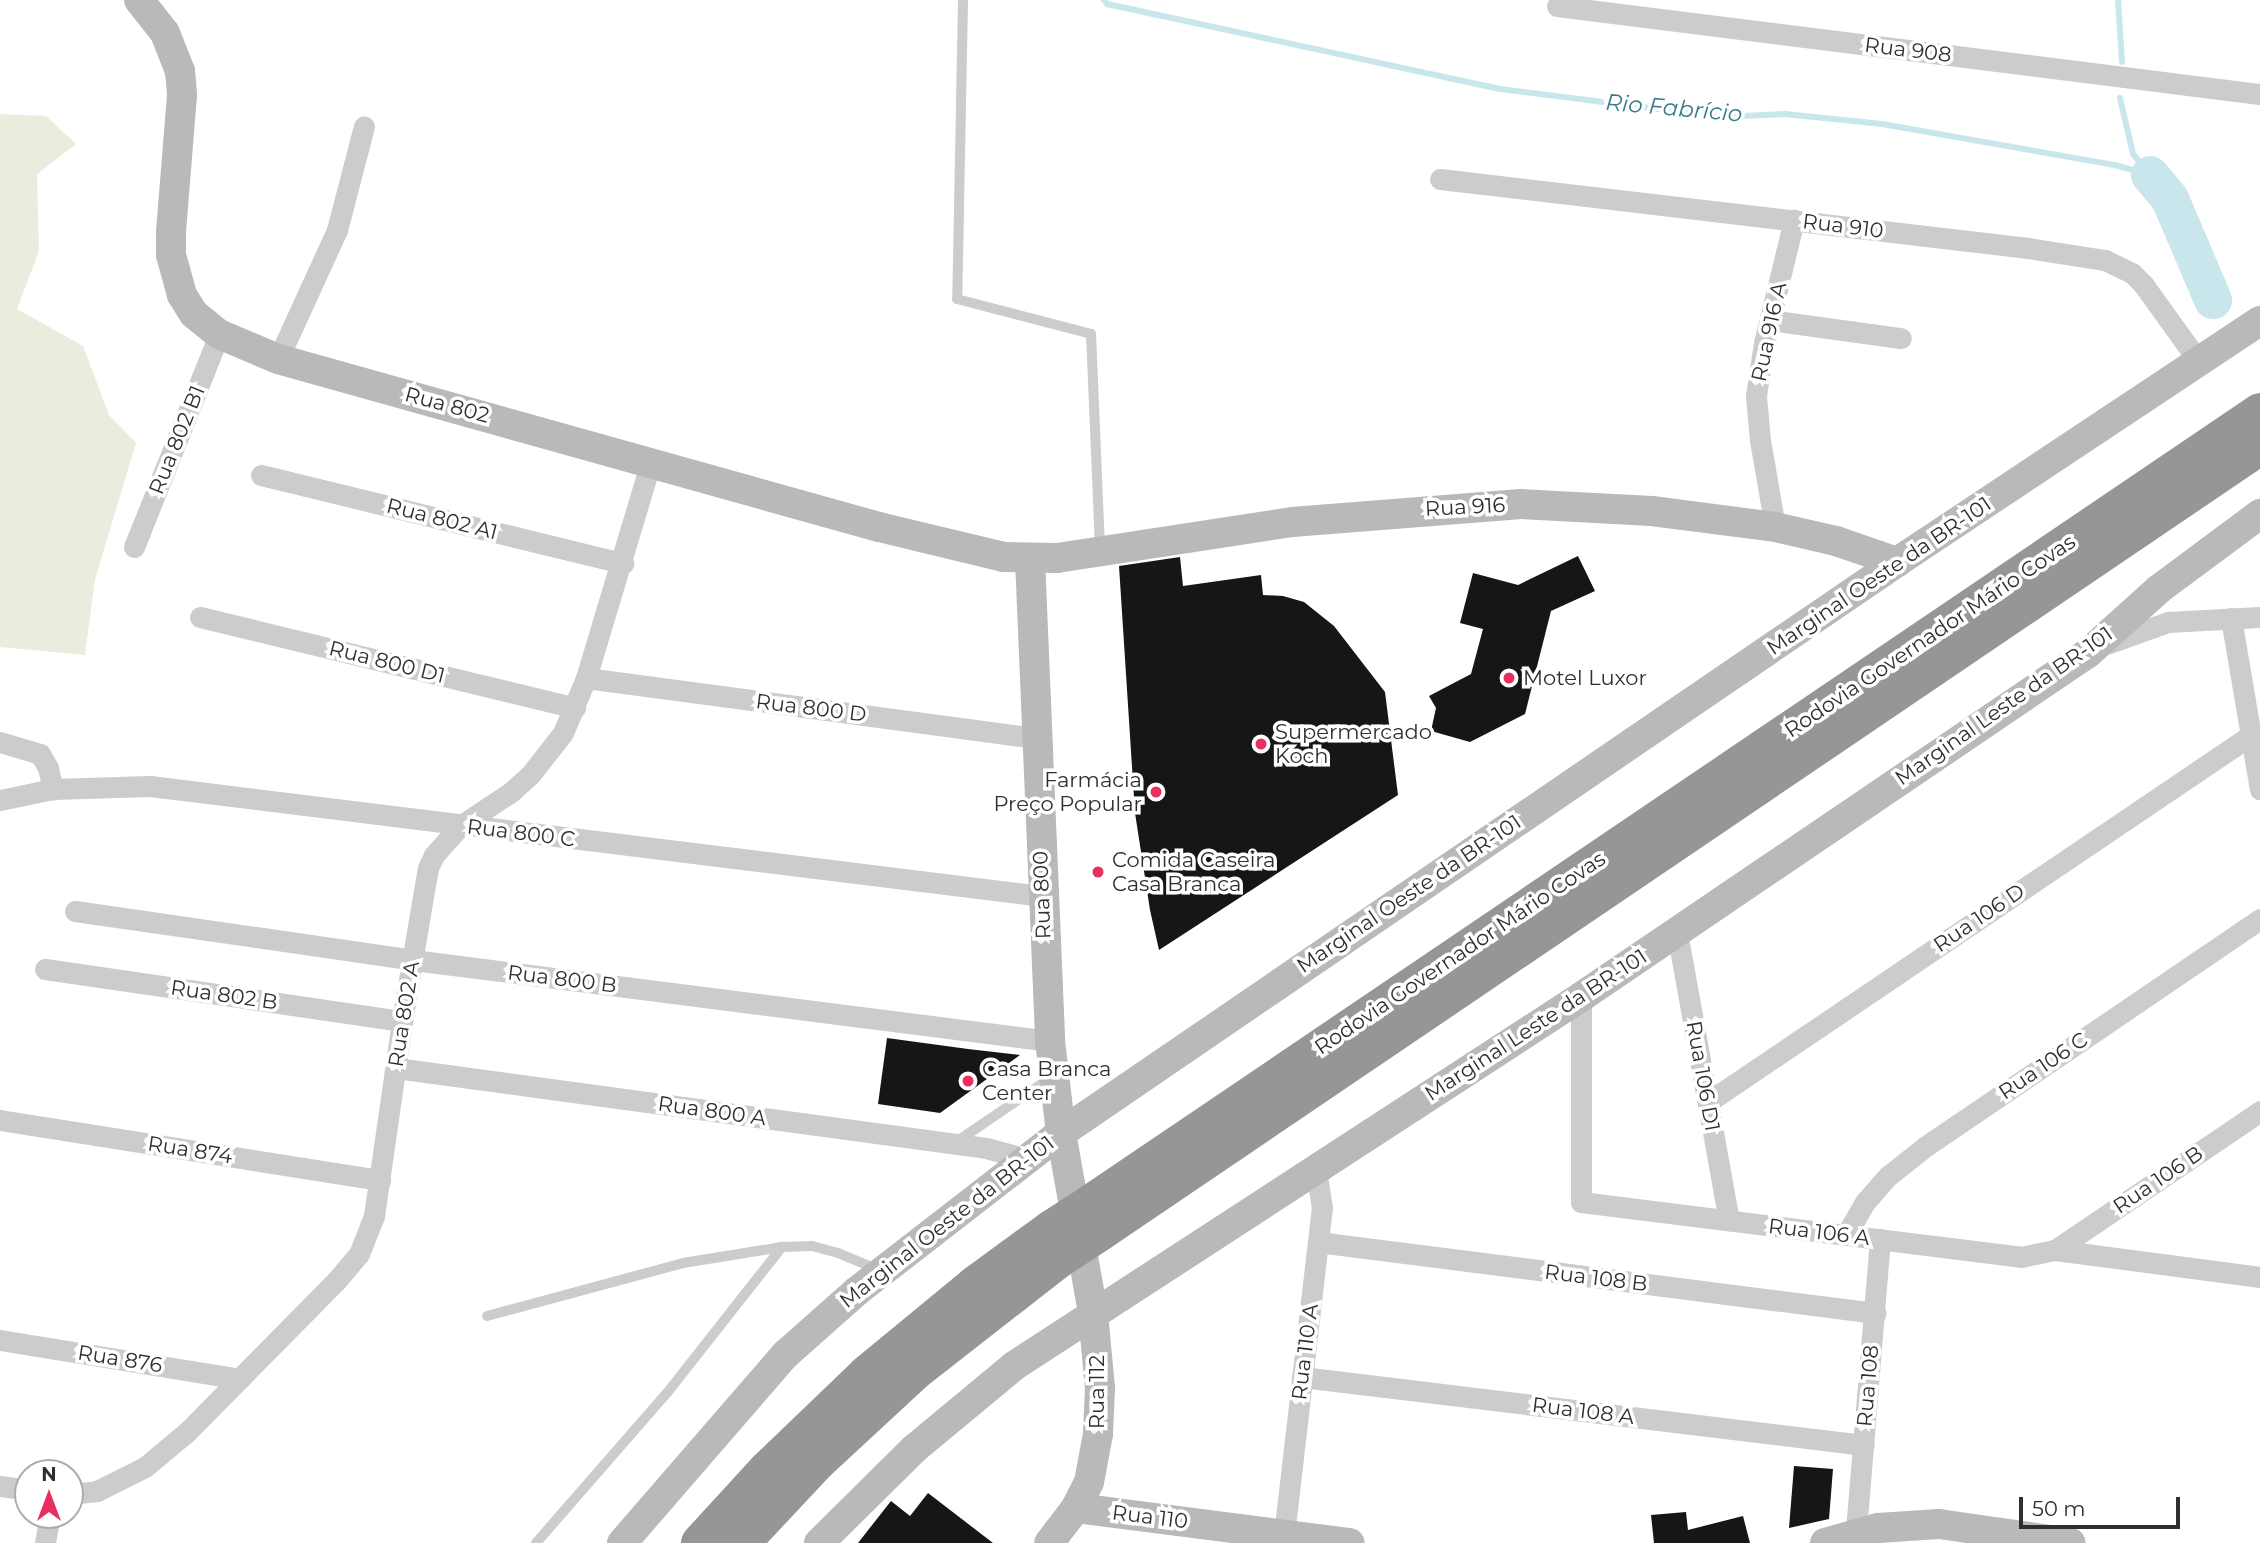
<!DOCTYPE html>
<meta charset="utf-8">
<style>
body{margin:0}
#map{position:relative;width:2260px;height:1543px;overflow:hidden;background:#fff;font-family:Montserrat,sans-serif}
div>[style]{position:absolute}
.green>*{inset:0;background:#e8eddd}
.stream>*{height:6px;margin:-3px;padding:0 3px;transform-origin:3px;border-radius:3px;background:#c9e6ed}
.river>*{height:38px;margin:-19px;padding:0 19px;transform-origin:19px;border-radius:19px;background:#c9e6ed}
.building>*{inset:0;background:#161616}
.lane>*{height:10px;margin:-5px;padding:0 5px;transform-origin:5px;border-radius:5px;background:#ccc}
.street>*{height:21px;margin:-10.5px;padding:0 10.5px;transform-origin:10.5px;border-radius:10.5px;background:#ccc}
.secondary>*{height:30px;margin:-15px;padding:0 15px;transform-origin:15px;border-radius:15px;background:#b9b9b9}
.highway>*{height:38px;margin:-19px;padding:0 19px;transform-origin:19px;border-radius:19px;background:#969696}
.highway-bridge>*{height:38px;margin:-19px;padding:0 19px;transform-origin:19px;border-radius:19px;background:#969696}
.dots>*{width:19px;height:19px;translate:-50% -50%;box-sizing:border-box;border:4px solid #fff;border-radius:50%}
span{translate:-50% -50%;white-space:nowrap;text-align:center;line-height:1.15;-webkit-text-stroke:7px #fff;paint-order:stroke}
.street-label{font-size:21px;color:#2f2f2f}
.poi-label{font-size:21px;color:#2f2f2f}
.left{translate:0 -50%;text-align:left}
.right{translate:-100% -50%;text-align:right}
.water-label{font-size:23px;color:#397c8d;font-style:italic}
.north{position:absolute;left:14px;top:1459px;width:70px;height:70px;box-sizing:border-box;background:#fff;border:2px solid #acacac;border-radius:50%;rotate:0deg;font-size:19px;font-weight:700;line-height:28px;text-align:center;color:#2f2f2f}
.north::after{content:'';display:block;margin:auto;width:24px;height:32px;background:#e92f60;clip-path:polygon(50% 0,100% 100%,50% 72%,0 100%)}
.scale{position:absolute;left:2019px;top:1497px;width:161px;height:32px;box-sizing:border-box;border:4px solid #2f2f2f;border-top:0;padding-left:9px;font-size:21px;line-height:24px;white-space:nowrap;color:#2f2f2f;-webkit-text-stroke:5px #fff;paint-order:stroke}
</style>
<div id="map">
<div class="green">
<i style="clip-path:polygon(0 114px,46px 116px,76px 144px,37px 174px,39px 251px,17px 309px,83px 346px,109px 415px,136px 443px,95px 579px,85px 655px,0 647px)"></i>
</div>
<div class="stream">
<i style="left:1104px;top:0;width:5px;rotate:53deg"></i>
<i style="left:1107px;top:4px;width:402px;rotate:12.2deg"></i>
<i style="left:1500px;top:89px;width:223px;rotate:7.2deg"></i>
<i style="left:1721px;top:117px;width:64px;rotate:-2.7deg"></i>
<i style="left:1785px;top:114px;width:98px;rotate:5.9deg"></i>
<i style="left:1882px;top:124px;width:237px;rotate:10deg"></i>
<i style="left:2115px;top:165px;width:36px;rotate:16deg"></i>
<i style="left:2118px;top:0;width:62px;rotate:86.3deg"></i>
<i style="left:2120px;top:98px;width:57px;rotate:76.9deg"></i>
<i style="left:2133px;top:154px;width:25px;rotate:50deg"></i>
</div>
<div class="river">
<i style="left:2150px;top:175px;width:31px;rotate:50deg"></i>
<i style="left:2170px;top:199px;width:110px;rotate:66.9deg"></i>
</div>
<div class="building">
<i style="clip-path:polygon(1578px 556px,1595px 591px,1551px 611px,1525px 714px,1470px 742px,1431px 731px,1436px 708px,1429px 696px,1471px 674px,1483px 629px,1460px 623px,1473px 573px,1518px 585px)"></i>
<i style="clip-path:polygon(1180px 557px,1183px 586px,1261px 575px,1263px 595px,1283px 596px,1304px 602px,1334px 626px,1385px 692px,1398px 795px,1159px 950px,1150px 910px,1135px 813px,1119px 566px)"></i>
<i style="clip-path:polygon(887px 1038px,968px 1049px,1020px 1055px,940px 1113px,878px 1104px)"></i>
<i style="clip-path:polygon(1794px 1466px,1833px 1469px,1829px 1519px,1789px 1528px)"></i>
<i style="clip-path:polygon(928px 1493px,993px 1543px,858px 1543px,891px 1501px,910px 1516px)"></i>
<i style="clip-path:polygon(1686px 1512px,1688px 1530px,1743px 1516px,1750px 1543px,1654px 1543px,1651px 1515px)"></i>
</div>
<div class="lane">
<i style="left:963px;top:0;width:299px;rotate:91.1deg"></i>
<i style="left:957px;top:299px;width:138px;rotate:14.6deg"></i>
<i style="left:1091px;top:334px;width:216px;rotate:87.6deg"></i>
<i style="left:956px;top:1142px;width:114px;rotate:-34.2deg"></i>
<i style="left:487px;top:1316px;width:203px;rotate:-15.1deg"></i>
<i style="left:683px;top:1263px;width:100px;rotate:-9.2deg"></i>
<i style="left:782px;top:1247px;width:30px;rotate:-2deg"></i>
<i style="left:812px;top:1246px;width:27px;rotate:15deg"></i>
<i style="left:838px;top:1253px;width:44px;rotate:22.5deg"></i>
<i style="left:536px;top:1543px;width:199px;rotate:-48.9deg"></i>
<i style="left:667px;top:1393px;width:186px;rotate:-51.8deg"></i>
</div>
<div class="street">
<i style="left:1557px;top:6px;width:708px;rotate:7.14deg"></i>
<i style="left:1440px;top:179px;width:592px;rotate:6.69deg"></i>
<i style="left:2028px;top:248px;width:78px;rotate:8.9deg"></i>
<i style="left:2105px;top:260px;width:30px;rotate:26deg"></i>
<i style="left:2132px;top:273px;width:16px;rotate:45deg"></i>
<i style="left:2143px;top:284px;width:96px;rotate:54.3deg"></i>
<i style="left:1769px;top:320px;width:133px;rotate:7.8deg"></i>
<i style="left:278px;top:359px;width:142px;rotate:-65.4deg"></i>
<i style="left:337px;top:230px;width:107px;rotate:-75.4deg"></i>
<i style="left:261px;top:475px;width:373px;rotate:13.7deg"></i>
<i style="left:1775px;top:527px;width:88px;rotate:-99.8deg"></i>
<i style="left:1760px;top:440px;width:44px;rotate:-95.2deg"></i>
<i style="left:1756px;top:396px;width:54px;rotate:-81.4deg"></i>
<i style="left:1764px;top:343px;width:127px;rotate:-76.3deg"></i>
<i style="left:134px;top:547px;width:229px;rotate:-68.2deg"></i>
<i style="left:200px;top:617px;width:386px;rotate:13.6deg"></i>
<i style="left:2231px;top:618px;width:174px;rotate:80.4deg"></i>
<i style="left:2109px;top:643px;width:63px;rotate:-19.6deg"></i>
<i style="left:2168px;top:622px;width:92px;rotate:-3.1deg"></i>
<i style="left:586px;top:678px;width:455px;rotate:7.6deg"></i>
<i style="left:0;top:742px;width:42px;rotate:16.7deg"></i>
<i style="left:40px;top:754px;width:16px;rotate:60deg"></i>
<i style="left:48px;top:768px;width:22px;rotate:77deg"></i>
<i style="left:0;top:800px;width:54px;rotate:-11.7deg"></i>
<i style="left:53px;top:789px;width:97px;rotate:-1.8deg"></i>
<i style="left:150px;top:786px;width:899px;rotate:7.03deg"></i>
<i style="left:75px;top:911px;width:342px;rotate:8.2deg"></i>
<i style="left:413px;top:960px;width:642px;rotate:7.25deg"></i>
<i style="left:1677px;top:932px;width:293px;rotate:79.8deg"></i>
<i style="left:45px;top:969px;width:361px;rotate:8.3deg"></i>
<i style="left:1581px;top:997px;width:205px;rotate:90deg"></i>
<i style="left:1581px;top:1202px;width:443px;rotate:7.1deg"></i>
<i style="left:2021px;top:1257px;width:35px;rotate:-12deg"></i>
<i style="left:2055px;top:1250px;width:207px;rotate:7.5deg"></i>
<i style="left:396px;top:1068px;width:595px;rotate:7.72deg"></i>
<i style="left:986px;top:1148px;width:42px;rotate:15deg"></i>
<i style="left:1708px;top:1102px;width:655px;rotate:-34.05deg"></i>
<i style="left:0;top:1120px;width:385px;rotate:9deg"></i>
<i style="left:1846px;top:1235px;width:39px;rotate:-60deg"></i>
<i style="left:1866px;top:1201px;width:33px;rotate:-49deg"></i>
<i style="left:1888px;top:1176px;width:48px;rotate:-38.3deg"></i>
<i style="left:1926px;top:1146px;width:404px;rotate:-34.2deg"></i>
<i style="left:1318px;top:1242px;width:562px;rotate:7.26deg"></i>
<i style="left:2055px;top:1250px;width:248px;rotate:-34.1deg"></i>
<i style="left:0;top:1340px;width:243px;rotate:9.2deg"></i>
<i style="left:1302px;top:1377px;width:566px;rotate:6.9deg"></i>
<i style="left:0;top:1486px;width:28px;rotate:8deg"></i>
<i style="left:70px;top:1494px;width:27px;rotate:-6deg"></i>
<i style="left:97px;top:1491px;width:54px;rotate:-26.6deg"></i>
<i style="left:145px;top:1467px;width:56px;rotate:-39.9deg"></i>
<i style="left:188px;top:1431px;width:212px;rotate:-45.4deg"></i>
<i style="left:337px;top:1280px;width:34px;rotate:-50deg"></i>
<i style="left:359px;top:1254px;width:41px;rotate:-68.5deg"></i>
<i style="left:374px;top:1216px;width:197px;rotate:-81.8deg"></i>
<i style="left:402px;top:1021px;width:155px;rotate:-80.4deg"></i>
<i style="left:428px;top:868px;width:14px;rotate:-65deg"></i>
<i style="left:434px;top:855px;width:39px;rotate:-48deg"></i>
<i style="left:460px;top:826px;width:61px;rotate:-33.7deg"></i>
<i style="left:511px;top:792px;width:25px;rotate:-42deg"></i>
<i style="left:530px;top:775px;width:53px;rotate:-51.8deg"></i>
<i style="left:563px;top:733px;width:60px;rotate:-67.3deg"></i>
<i style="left:586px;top:678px;width:227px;rotate:-73.3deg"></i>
<i style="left:1284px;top:1535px;width:329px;rotate:-83.4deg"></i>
<i style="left:1322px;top:1208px;width:38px;rotate:-99deg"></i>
<i style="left:45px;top:1543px;width:28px;rotate:-80deg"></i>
<i style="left:1855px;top:1543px;width:305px;rotate:-85.3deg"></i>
</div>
<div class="secondary">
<i style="left:139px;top:0;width:42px;rotate:51.8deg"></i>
<i style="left:165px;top:33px;width:41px;rotate:68.5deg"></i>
<i style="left:180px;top:71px;width:24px;rotate:85deg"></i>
<i style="left:182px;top:95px;width:137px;rotate:94.6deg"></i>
<i style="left:171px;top:232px;width:23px;rotate:90deg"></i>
<i style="left:171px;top:255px;width:41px;rotate:74.6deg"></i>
<i style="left:182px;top:295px;width:22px;rotate:58deg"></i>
<i style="left:194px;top:314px;width:32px;rotate:39deg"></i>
<i style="left:219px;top:334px;width:64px;rotate:23deg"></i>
<i style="left:278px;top:359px;width:624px;rotate:15.62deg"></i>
<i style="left:879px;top:527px;width:129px;rotate:13.5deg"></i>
<i style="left:1004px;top:557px;width:53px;rotate:1.1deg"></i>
<i style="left:1057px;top:558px;width:238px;rotate:-8.7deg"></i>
<i style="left:1292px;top:522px;width:230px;rotate:-4.5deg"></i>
<i style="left:1521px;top:504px;width:131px;rotate:3.1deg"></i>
<i style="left:1652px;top:511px;width:124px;rotate:7.4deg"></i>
<i style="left:1775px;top:527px;width:63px;rotate:12.9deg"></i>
<i style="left:1836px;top:541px;width:65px;rotate:19deg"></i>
<i style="left:1030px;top:559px;width:482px;rotate:87.6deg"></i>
<i style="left:1050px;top:1041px;width:93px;rotate:83.2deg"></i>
<i style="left:1061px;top:1133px;width:183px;rotate:79.9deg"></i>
<i style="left:1093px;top:1313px;width:75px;rotate:84.7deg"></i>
<i style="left:1100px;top:1388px;width:46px;rotate:92.5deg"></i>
<i style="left:1098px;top:1434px;width:49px;rotate:100.6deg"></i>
<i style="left:1089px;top:1482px;width:29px;rotate:117deg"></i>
<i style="left:1076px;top:1508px;width:44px;rotate:127.6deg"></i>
<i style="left:1076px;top:1508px;width:276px;rotate:7.3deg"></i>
<i style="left:622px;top:1543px;width:250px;rotate:-49.1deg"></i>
<i style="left:786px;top:1354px;width:95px;rotate:-41.6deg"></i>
<i style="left:857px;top:1291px;width:258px;rotate:-37.8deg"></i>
<i style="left:1061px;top:1133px;width:1012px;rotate:-34.33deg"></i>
<i style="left:1897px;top:562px;width:436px;rotate:-33.6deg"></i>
<i style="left:819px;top:1543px;width:134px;rotate:-44.7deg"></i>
<i style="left:914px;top:1449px;width:130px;rotate:-39.7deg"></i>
<i style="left:1014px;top:1366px;width:676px;rotate:-33.06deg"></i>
<i style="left:1581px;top:997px;width:613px;rotate:-34.16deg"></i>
<i style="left:2088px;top:653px;width:96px;rotate:-42deg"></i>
<i style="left:2159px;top:589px;width:126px;rotate:-36.6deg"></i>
<i style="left:1825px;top:1543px;width:55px;rotate:-15.8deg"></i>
<i style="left:1878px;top:1528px;width:61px;rotate:-3.8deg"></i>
<i style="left:1939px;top:1524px;width:133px;rotate:8.2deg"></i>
</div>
<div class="highway">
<i style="left:1090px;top:1204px;width:1413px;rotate:-34.09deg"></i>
<i style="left:1100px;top:1232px;width:1401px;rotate:-34.12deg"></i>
<i style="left:700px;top:1543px;width:99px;rotate:-47.5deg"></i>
<i style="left:767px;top:1470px;width:139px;rotate:-43.8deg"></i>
<i style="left:867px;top:1374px;width:141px;rotate:-39.5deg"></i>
<i style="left:976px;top:1284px;width:92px;rotate:-36.1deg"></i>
<i style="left:741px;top:1543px;width:112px;rotate:-46.8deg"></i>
<i style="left:818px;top:1461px;width:131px;rotate:-42.8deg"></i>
<i style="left:914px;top:1372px;width:180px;rotate:-38deg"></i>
</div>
<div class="highway-bridge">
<i style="left:1050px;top:1230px;width:48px;rotate:-33deg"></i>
<i style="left:1056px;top:1261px;width:53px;rotate:-33.4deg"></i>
</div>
<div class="dots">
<i style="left:1509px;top:678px;background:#e92f60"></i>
<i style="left:1261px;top:744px;background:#e92f60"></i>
<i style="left:1156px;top:792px;background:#e92f60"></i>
<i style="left:1098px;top:872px;background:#e92f60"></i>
<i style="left:968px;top:1081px;background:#e92f60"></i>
</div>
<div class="street-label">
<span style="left:1908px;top:50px;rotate:7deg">Rua 908</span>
<span style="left:1843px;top:226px;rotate:7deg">Rua 910</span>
<span style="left:1769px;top:332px;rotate:-78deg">Rua 916 A</span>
<span style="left:447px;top:405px;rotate:15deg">Rua 802</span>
<span style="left:177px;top:440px;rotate:-68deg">Rua 802 B1</span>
<span style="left:1465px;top:507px;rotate:-3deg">Rua 916</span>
<span style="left:442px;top:519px;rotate:14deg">Rua 802 A1</span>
<span style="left:1879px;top:576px;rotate:-34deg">Marginal Oeste da BR-101</span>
<span style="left:1930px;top:636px;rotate:-34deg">Rodovia Governador Mário Covas</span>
<span style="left:387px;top:662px;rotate:14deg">Rua 800 D1</span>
<span style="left:2004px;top:706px;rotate:-35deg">Marginal Leste da BR-101</span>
<span style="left:811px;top:708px;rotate:7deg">Rua 800 D</span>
<span style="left:521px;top:833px;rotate:7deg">Rua 800 C</span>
<span style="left:1409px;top:894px;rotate:-34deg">Marginal Oeste da BR-101</span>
<span style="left:1042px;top:895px;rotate:-92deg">Rua 800</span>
<span style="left:1979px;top:918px;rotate:-34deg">Rua 106 D</span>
<span style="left:1460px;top:953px;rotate:-34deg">Rodovia Governador Mário Covas</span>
<span style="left:562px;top:979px;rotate:7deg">Rua 800 B</span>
<span style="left:224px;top:995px;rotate:8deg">Rua 802 B</span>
<span style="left:404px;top:1014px;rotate:-81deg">Rua 802 A</span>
<span style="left:1536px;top:1025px;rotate:-33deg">Marginal Leste da BR-101</span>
<span style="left:2043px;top:1066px;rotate:-34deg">Rua 106 C</span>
<span style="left:1703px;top:1076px;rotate:80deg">Rua 106 D1</span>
<span style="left:712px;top:1111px;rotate:8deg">Rua 800 A</span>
<span style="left:190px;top:1150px;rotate:9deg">Rua 874</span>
<span style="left:2158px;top:1180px;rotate:-34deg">Rua 106 B</span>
<span style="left:947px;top:1222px;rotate:-38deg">Marginal Oeste da BR-101</span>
<span style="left:1819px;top:1232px;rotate:7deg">Rua 106 A</span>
<span style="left:1596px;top:1278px;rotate:7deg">Rua 108 B</span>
<span style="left:1305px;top:1352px;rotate:-83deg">Rua 110 A</span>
<span style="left:120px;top:1359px;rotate:9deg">Rua 876</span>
<span style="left:1868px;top:1386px;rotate:-85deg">Rua 108</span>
<span style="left:1097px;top:1392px;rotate:-90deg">Rua 112</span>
<span style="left:1583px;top:1411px;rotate:7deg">Rua 108 A</span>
<span style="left:1150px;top:1517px;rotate:7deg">Rua 110</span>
</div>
<div class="poi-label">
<span class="left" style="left:1523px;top:678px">Motel Luxor</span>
<span class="left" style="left:1275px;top:744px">Supermercado<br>Koch</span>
<span class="right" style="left:1142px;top:792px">Farmácia<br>Preço Popular</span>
<span class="left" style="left:1112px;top:872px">Comida Caseira<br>Casa Branca</span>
<span class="left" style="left:982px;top:1081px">Casa Branca<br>Center</span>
</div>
<div class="water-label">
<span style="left:1674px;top:108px;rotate:5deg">Rio Fabrício</span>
</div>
<div class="north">N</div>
<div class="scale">50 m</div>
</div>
